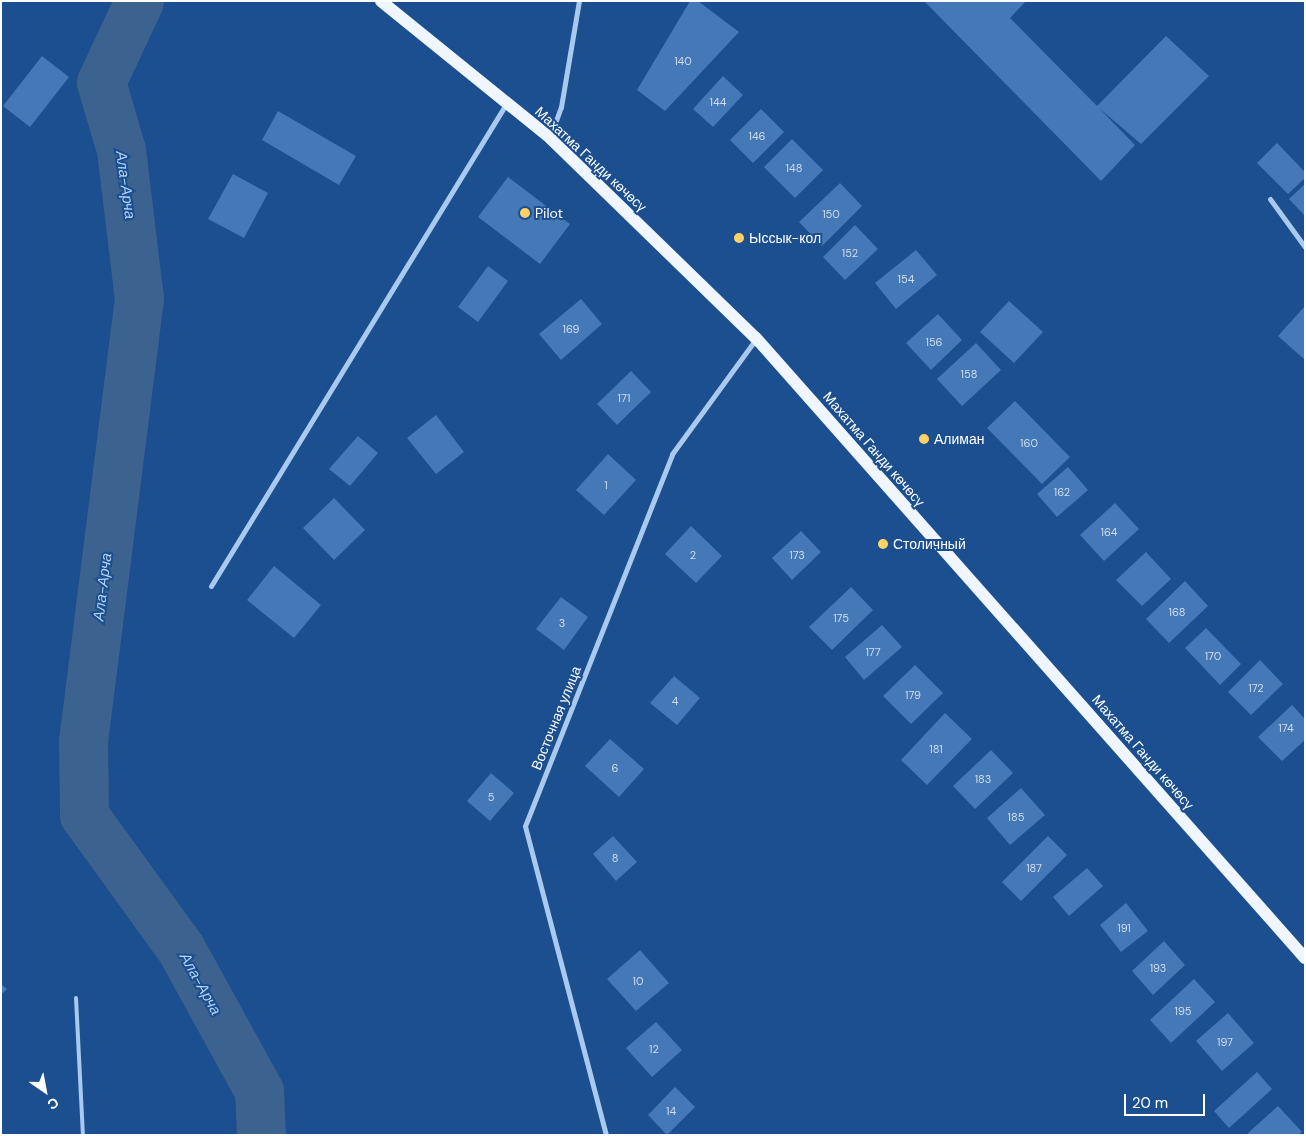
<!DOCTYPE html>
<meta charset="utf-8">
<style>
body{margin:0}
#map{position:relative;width:1306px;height:1136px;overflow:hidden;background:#1b4f8f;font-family:"DM Sans",sans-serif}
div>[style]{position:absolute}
.river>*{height:49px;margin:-24.5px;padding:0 24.5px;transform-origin:24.5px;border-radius:24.5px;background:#3c6290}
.building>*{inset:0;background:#4478b7}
.lane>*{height:4px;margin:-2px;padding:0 2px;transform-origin:2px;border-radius:2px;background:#a9c9ee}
.street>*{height:5px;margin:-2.5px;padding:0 2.5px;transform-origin:2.5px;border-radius:2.5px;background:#a9c9ee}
.primary>*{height:12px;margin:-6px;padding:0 6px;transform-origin:6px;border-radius:6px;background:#f0f6ff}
.dots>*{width:14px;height:14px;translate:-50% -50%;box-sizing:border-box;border:2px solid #1b4f8f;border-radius:50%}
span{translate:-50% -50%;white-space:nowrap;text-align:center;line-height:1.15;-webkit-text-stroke:4px #1b4f8f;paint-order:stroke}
.number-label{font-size:11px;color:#d0dded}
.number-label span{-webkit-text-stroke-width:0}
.street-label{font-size:14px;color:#fff}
.poi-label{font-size:14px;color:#fff}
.left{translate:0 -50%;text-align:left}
.water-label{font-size:15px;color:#b5d3f5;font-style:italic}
.frame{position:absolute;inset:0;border:2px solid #fff;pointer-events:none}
.north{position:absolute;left:20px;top:1066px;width:50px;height:50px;-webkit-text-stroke:4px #1b4f8f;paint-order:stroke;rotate:147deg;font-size:14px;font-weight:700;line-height:20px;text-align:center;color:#fff}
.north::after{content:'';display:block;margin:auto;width:18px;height:22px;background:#fff;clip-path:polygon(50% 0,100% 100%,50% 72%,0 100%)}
.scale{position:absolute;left:1124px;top:1094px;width:81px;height:22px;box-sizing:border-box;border:2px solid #fff;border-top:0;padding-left:6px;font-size:15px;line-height:18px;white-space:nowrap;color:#fff;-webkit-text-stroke:4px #1b4f8f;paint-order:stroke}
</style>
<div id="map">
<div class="river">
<i style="left:139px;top:1px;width:89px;rotate:115.1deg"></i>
<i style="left:101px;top:82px;width:71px;rotate:73.6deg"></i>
<i style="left:121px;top:150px;width:149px;rotate:83.1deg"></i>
<i style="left:139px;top:298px;width:447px;rotate:97.2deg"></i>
<i style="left:83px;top:741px;width:74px;rotate:89.2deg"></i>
<i style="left:84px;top:815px;width:165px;rotate:54.1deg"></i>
<i style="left:181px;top:949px;width:162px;rotate:61.2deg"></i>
<i style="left:259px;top:1091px;width:44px;rotate:87.4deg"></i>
</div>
<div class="building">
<i style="clip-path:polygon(690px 1px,698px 1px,739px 32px,665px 111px,637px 90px)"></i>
<i style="clip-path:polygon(924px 1px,1026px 1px,1010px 18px,1097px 106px,1166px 36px,1209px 76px,1141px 144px,1099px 108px,1135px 145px,1101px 181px)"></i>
<i style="clip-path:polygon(42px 56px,69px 77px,30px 127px,3px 106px)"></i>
<i style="clip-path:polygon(723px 76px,743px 95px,713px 127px,693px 109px)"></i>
<i style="clip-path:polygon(761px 109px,784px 132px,753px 163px,730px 140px)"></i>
<i style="clip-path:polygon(278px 111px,356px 156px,339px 185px,262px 140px)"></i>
<i style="clip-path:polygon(792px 139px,823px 170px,795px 198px,764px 167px)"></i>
<i style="clip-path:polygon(1277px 143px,1305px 172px,1305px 178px,1288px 194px,1257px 163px)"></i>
<i style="clip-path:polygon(233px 174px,268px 193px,244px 238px,208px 219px)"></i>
<i style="clip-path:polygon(508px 177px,570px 224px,540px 264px,478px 217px)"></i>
<i style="clip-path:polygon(840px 183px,862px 206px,822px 246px,799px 222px)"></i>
<i style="clip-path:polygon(1305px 184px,1305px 216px,1289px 199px)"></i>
<i style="clip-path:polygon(855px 225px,878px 249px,845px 280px,823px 257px)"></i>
<i style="clip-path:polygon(916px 250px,937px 275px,896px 309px,875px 283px)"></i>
<i style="clip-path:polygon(488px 266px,508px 281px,478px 322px,458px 307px)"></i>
<i style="clip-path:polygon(581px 299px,602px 324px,561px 360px,539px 334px)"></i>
<i style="clip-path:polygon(1009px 301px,1043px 332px,1014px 363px,980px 332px)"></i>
<i style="clip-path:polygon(1305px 306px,1305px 360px,1278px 336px)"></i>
<i style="clip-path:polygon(938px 314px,962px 340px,931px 370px,906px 343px)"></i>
<i style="clip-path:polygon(976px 343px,1001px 370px,962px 406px,937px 379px)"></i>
<i style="clip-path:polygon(631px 371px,651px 392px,617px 425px,597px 404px)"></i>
<i style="clip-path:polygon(1015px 401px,1070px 457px,1042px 484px,987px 428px)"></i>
<i style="clip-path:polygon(436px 415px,464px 452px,436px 474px,407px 438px)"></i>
<i style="clip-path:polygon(358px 436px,378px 453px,350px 486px,329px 469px)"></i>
<i style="clip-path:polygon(608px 454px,636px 480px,604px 515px,576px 490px)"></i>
<i style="clip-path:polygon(1068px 467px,1088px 490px,1057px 517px,1037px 494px)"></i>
<i style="clip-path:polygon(334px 498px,365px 530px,334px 560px,303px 528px)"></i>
<i style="clip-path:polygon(1115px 503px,1139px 529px,1104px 561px,1080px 535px)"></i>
<i style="clip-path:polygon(691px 526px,722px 556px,696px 583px,665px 554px)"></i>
<i style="clip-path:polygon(801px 531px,821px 552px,792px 580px,772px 558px)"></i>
<i style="clip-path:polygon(1146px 552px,1171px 579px,1142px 606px,1116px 580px)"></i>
<i style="clip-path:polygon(274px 566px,321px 605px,294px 638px,247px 600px)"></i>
<i style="clip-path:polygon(1185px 581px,1208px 606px,1169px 643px,1146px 619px)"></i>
<i style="clip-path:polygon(851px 587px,873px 610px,832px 650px,809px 627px)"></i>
<i style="clip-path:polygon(561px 597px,588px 617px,564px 650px,536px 629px)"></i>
<i style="clip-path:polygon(882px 625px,902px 647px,864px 680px,845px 657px)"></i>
<i style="clip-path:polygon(1206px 628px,1241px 664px,1220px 685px,1185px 648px)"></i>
<i style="clip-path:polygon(1260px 660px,1283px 684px,1251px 715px,1228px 692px)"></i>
<i style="clip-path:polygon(915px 665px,943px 693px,911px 724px,883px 696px)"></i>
<i style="clip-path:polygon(674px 676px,700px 698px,677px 725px,650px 703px)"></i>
<i style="clip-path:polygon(1292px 705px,1305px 719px,1305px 740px,1282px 761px,1258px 737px)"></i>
<i style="clip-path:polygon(945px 713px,972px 739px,927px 785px,901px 760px)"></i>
<i style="clip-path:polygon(610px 739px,644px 769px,619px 797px,585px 766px)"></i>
<i style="clip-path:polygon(991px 750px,1013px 773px,975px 809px,953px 786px)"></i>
<i style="clip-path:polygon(491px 773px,514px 793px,490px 821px,467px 801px)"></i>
<i style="clip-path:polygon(1021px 788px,1045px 815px,1010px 845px,987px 818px)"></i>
<i style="clip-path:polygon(613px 836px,637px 862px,616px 881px,593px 854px)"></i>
<i style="clip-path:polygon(1048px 836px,1067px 855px,1021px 901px,1002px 882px)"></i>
<i style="clip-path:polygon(1087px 868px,1103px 886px,1069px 916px,1053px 897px)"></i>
<i style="clip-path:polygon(1126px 903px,1148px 931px,1121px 952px,1100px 925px)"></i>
<i style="clip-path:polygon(1164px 941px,1185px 965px,1153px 995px,1132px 971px)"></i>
<i style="clip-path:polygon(640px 950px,669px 983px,636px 1011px,607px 979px)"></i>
<i style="clip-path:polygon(1194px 979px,1215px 1002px,1171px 1043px,1150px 1020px)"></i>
<i style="clip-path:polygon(1px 984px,7px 989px,1px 995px)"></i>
<i style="clip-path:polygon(1228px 1013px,1254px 1043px,1222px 1071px,1196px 1041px)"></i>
<i style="clip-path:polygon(656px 1022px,682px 1050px,652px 1077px,626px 1048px)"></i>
<i style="clip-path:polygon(1257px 1072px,1272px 1089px,1229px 1128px,1214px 1111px)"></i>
<i style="clip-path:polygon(675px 1087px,695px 1107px,667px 1135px,648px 1115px)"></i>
<i style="clip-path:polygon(1278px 1106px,1302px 1132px,1298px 1135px,1249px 1135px,1248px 1133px)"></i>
</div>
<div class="lane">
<i style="left:76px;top:998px;width:137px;rotate:87.1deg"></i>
</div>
<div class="street">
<i style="left:550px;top:137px;width:32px;rotate:-70deg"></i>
<i style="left:561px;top:107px;width:108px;rotate:-80.4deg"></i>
<i style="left:1270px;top:199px;width:59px;rotate:53.9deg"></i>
<i style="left:211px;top:586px;width:565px;rotate:-58.53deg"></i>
<i style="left:606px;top:1135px;width:319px;rotate:-104.7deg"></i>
<i style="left:525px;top:826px;width:400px;rotate:-68.4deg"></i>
<i style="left:672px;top:454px;width:142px;rotate:-53.9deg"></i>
</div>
<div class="primary">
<i style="left:381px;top:1px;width:218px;rotate:39deg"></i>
<i style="left:550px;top:138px;width:287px;rotate:44.2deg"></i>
<i style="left:756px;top:338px;width:828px;rotate:48.48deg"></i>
</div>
<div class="dots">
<i style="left:525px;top:213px;background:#ffd166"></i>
<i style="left:739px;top:238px;background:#ffd166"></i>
<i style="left:924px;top:439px;background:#ffd166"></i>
<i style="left:883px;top:544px;background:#ffd166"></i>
</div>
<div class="number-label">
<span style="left:683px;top:61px">140</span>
<span style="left:718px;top:102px">144</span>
<span style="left:757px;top:136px">146</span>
<span style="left:794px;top:168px">148</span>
<span style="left:831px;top:214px">150</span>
<span style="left:850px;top:253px">152</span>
<span style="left:906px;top:279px">154</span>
<span style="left:571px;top:329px">169</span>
<span style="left:934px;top:342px">156</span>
<span style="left:969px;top:374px">158</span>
<span style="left:624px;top:398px">171</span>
<span style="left:1029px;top:443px">160</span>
<span style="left:606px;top:485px">1</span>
<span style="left:1062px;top:492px">162</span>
<span style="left:1109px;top:532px">164</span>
<span style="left:693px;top:555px">2</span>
<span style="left:797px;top:555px">173</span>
<span style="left:1177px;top:612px">168</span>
<span style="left:841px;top:618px">175</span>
<span style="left:562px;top:623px">3</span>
<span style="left:873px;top:652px">177</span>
<span style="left:1213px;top:656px">170</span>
<span style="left:1256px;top:688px">172</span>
<span style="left:913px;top:695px">179</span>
<span style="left:675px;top:701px">4</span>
<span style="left:1286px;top:728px">174</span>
<span style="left:936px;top:749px">181</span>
<span style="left:615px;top:768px">6</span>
<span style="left:983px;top:779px">183</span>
<span style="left:491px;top:797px">5</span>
<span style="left:1016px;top:817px">185</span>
<span style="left:615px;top:858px">8</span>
<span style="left:1034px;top:868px">187</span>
<span style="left:1124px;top:928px">191</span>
<span style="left:1158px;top:968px">193</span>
<span style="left:638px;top:981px">10</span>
<span style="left:1183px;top:1011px">195</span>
<span style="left:1225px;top:1042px">197</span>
<span style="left:654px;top:1049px">12</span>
<span style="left:671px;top:1111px">14</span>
</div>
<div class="street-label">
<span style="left:591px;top:159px;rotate:43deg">Махатма Ганди көчөсү</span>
<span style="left:874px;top:449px;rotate:49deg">Махатма Ганди көчөсү</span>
<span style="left:556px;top:718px;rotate:-68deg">Восточная улица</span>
<span style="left:1143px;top:752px;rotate:49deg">Махатма Ганди көчөсү</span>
</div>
<div class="poi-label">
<span class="left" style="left:535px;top:213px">Pilot</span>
<span class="left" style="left:749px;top:238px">Ыссык-кол</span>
<span class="left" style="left:934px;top:439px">Алиман</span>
<span class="left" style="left:893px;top:544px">Столичный</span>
</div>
<div class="water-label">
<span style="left:125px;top:185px;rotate:82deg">Ала-Арча</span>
<span style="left:103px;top:587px;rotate:-83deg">Ала-Арча</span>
<span style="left:200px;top:984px;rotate:61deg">Ала-Арча</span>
</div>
<div class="frame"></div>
<div class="north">С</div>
<div class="scale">20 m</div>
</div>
